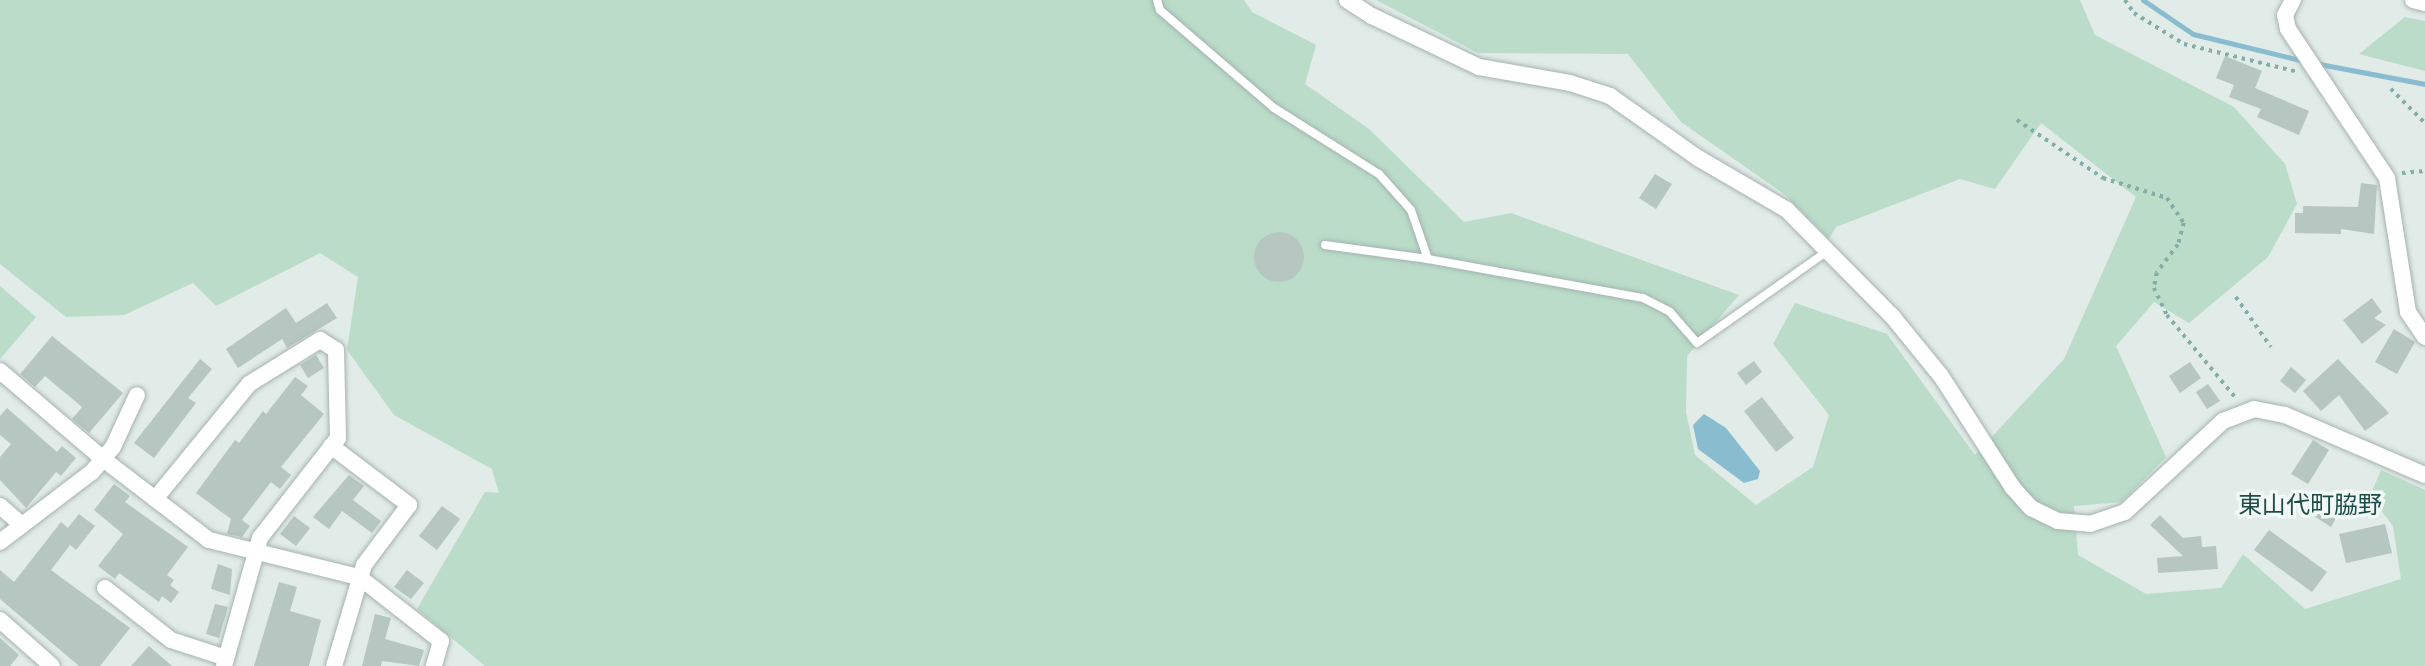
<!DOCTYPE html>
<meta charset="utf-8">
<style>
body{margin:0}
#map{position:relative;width:2425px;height:666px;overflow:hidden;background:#e1ebe8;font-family:"Fira Sans","Noto Sans JP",sans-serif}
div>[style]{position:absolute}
.green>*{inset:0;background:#badcc8}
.water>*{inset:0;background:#8abccf}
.stream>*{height:5px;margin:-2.5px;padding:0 2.5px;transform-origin:2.5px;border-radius:2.5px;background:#8abccf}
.building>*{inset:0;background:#b6c6c1}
.round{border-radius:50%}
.path>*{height:3.5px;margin-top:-1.75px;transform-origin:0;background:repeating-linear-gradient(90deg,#82aea6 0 3.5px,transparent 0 8.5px)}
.roads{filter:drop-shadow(0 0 2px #a4b3b0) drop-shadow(0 0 2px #a4b3b0)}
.service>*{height:8px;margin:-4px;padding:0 4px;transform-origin:4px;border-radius:4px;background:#fff}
.minor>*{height:16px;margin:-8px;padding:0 8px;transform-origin:8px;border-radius:8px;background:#fff}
span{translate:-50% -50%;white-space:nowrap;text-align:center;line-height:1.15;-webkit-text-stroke:7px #f1f8f6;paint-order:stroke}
.quarter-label{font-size:24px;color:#1e4d48}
</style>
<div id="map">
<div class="green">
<i style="clip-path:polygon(0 0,1244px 0,1252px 12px,1316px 45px,1305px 84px,1369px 129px,1464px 222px,1511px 213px,1739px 295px,1687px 356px,1686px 412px,1695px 455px,1756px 505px,1813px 467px,1829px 415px,1773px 344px,1795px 303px,1887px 334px,1975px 455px,2064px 359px,2136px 197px,2041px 123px,1995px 189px,1960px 179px,1836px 227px,1829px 239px,1784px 194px,1681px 122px,1628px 54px,1478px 53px,1376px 0,2080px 0,2095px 35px,2234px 107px,2285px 164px,2297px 204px,2268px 257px,2189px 323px,2154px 302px,2116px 346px,2166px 457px,2122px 502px,2074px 506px,2078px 555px,2146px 594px,2221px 588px,2243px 554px,2305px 609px,2401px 579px,2393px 526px,2370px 496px,2381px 470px,2425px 490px,2425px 666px,485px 666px,417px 609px,485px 492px,499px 493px,492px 469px,394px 415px,347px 350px,358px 277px,320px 253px,216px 306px,193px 283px,124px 315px,66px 317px,0 264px)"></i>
<i style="clip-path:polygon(2405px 17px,2425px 21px,2425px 71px,2359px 54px)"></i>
<i style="clip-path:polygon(0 286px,36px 317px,0 359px)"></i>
</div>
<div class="water">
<i style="clip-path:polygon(1704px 414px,1726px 428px,1760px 471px,1758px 479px,1744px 483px,1698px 449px,1693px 425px)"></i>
</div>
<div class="stream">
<i style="left:2143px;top:0;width:60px;rotate:34.2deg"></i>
<i style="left:2193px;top:34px;width:114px;rotate:13.7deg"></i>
<i style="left:2314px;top:63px;width:113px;rotate:10.7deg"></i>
</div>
<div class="building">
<i style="clip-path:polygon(2225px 56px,2262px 71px,2255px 88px,2309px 111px,2299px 135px,2257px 117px,2261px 109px,2229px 97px,2234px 85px,2216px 78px)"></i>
<i style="clip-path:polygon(1655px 174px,1672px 184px,1656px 209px,1639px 198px)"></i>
<i style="clip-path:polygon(2361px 183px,2377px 185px,2374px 234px,2341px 229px,2341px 234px,2295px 233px,2295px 213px,2303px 213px,2303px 206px,2358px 207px)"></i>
<i class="round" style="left:1254px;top:232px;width:50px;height:50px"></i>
<i style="clip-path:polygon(2372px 298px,2382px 312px,2374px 318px,2386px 325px,2362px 344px,2343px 320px)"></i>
<i style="clip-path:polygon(327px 303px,337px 318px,287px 348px,282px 339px,238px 368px,226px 349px,286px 308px,296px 323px)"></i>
<i style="clip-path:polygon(2394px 329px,2415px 342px,2397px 374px,2375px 362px)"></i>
<i style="clip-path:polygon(52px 336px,123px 393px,89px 433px,72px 419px,82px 407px,45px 376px,35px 387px,20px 374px)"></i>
<i style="clip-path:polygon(316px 355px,324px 368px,308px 378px,300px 365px)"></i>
<i style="clip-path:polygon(200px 359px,212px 369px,188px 398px,196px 403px,154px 458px,134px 443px)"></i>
<i style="clip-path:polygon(2338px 359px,2389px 413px,2365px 431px,2339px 395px,2321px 411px,2303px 391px)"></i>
<i style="clip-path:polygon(1754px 361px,1762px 372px,1746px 385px,1737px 373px)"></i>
<i style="clip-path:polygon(2190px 362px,2201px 378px,2180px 393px,2169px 376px)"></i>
<i style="clip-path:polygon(2291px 367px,2306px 380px,2295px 393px,2280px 381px)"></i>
<i style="clip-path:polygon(295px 377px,308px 386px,301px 395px,324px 414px,281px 467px,291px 475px,280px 489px,271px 482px,242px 520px,250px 526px,242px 537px,227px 534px,231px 519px,196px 493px,235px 440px,239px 443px,263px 411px,266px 414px)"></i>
<i style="clip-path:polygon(2208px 384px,2220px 401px,2207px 409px,2196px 392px)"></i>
<i style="clip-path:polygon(1762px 397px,1794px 438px,1776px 452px,1744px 411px)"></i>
<i style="clip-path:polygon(7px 408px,57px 452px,62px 446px,76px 458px,61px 476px,56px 472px,26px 508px,0 480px,0 457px,11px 444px,0 435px,0 416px)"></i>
<i style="clip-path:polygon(2313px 440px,2329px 450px,2308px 484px,2291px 474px)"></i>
<i style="clip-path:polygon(349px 475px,364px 486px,353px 500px,381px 521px,372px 533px,342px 511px,329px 529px,313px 517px)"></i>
<i style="clip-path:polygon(114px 484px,130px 496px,125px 502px,188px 547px,167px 575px,174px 580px,170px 585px,179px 592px,171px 603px,162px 596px,159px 602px,119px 573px,115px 579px,98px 566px,123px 534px,94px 510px)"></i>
<i style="clip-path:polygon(2321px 505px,2338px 515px,2331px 527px,2314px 516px)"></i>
<i style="clip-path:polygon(442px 506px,460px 519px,437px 550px,419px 536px)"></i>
<i style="clip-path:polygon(79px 514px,95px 526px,76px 550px,70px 545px,51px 570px,130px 628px,100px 666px,79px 666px,0 599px,0 570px,14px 582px,61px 522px,68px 528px)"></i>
<i style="clip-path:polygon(2160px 515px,2183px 538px,2201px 536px,2202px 547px,2216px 546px,2218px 569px,2158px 573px,2157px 558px,2183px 556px,2150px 525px)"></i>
<i style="clip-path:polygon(294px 516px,310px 528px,296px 546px,280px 534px)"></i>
<i style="clip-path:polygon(2385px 524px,2392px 553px,2346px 563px,2339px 534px)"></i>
<i style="clip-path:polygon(2269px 530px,2327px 572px,2312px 592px,2254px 550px)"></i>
<i style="clip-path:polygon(218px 564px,232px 569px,230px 595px,211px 589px)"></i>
<i style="clip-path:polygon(407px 570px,424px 583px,411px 599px,394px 587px)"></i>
<i style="clip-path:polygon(279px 582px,297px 587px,290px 611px,321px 620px,309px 666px,254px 666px)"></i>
<i style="clip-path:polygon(215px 604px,228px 607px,219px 638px,206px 634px)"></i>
<i style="clip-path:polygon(375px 614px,391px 618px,385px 639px,424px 650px,419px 666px,382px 661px,381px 666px,362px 666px)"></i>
<i style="clip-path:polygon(0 638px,19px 655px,10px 666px,0 666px)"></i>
<i style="clip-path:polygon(149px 646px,172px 666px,131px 666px)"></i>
</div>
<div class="path">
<i style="left:2125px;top:0;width:16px;rotate:55deg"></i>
<i style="left:2134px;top:13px;width:59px;rotate:31.8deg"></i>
<i style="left:2184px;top:44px;width:117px;rotate:13.8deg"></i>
<i style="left:2391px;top:89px;width:48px;rotate:45deg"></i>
<i style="left:2017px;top:120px;width:104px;rotate:34deg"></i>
<i style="left:2103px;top:178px;width:67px;rotate:17.4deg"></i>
<i style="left:2167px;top:198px;width:30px;rotate:56deg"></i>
<i style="left:2184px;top:223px;width:23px;rotate:105deg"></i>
<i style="left:2178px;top:245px;width:35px;rotate:127deg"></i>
<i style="left:2157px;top:273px;width:15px;rotate:101deg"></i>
<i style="left:2154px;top:288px;width:30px;rotate:64deg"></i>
<i style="left:2167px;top:315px;width:108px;rotate:50.3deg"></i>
<i style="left:2402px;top:173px;width:23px;rotate:-5deg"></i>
<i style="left:2236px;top:297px;width:61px;rotate:55deg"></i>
</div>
<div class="roads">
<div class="service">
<i style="left:1157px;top:0;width:10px;rotate:73deg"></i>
<i style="left:1160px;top:10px;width:150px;rotate:40.7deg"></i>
<i style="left:1274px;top:108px;width:124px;rotate:32.2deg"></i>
<i style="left:1379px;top:174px;width:48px;rotate:48.4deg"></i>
<i style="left:1411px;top:210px;width:52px;rotate:70.9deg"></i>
<i style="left:1325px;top:245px;width:104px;rotate:7.7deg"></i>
<i style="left:1428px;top:259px;width:219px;rotate:10.3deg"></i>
<i style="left:1643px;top:298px;width:30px;rotate:27deg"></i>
<i style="left:1670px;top:312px;width:41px;rotate:48.9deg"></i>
<i style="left:1697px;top:343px;width:161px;rotate:-35.2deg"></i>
</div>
<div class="minor">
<i style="left:1347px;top:0;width:30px;rotate:33deg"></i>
<i style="left:1372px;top:16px;width:119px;rotate:25.5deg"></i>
<i style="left:1479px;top:67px;width:92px;rotate:10deg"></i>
<i style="left:1570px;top:83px;width:42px;rotate:18deg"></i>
<i style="left:1610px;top:96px;width:108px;rotate:35.2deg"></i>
<i style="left:1698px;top:158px;width:103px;rotate:30.3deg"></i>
<i style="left:1787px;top:210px;width:149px;rotate:45.3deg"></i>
<i style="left:1892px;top:316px;width:77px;rotate:50.8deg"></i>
<i style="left:1941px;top:376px;width:133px;rotate:57.3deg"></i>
<i style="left:2013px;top:488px;width:27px;rotate:48deg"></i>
<i style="left:2031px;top:508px;width:30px;rotate:26deg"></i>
<i style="left:2058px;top:521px;width:32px;rotate:5deg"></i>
<i style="left:2090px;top:524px;width:37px;rotate:-19deg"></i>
<i style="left:2125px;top:512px;width:134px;rotate:-42.9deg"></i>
<i style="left:2223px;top:421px;width:33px;rotate:-21deg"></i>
<i style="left:2254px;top:409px;width:32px;rotate:11deg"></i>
<i style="left:2285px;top:415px;width:152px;rotate:23.2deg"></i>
<i style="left:2293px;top:0;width:17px;rotate:118deg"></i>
<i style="left:2285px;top:15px;width:14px;rotate:78deg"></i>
<i style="left:2288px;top:29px;width:179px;rotate:56.4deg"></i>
<i style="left:2387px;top:178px;width:136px;rotate:81.1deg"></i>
<i style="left:2408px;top:312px;width:30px;rotate:56deg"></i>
<i style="left:2413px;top:0;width:12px;rotate:14deg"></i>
<i style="left:0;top:371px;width:135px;rotate:40.5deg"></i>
<i style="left:103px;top:459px;width:133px;rotate:37.4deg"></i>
<i style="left:209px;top:540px;width:154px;rotate:13.9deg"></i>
<i style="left:359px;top:577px;width:104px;rotate:38deg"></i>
<i style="left:441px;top:641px;width:26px;rotate:106deg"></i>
<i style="left:331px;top:446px;width:98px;rotate:37.1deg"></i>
<i style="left:409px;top:505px;width:75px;rotate:126.9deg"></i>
<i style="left:364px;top:565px;width:105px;rotate:106.5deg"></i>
<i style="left:155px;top:499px;width:149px;rotate:-50.7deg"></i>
<i style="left:249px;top:384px;width:84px;rotate:-31.8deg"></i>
<i style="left:320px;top:340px;width:19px;rotate:32deg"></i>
<i style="left:336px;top:350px;width:88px;rotate:88.7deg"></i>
<i style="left:338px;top:438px;width:127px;rotate:128deg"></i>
<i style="left:260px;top:538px;width:133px;rotate:105.7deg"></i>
<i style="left:0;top:506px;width:29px;rotate:41deg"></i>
<i style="left:0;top:542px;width:116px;rotate:-37.3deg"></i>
<i style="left:92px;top:472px;width:33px;rotate:-50deg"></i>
<i style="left:113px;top:447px;width:57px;rotate:-65.2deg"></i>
<i style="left:105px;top:588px;width:84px;rotate:38.2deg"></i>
<i style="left:171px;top:640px;width:58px;rotate:18.1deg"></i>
<i style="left:0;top:620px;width:69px;rotate:41.5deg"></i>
</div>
</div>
<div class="quarter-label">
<span style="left:2310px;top:506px">東山代町脇野</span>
</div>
</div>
